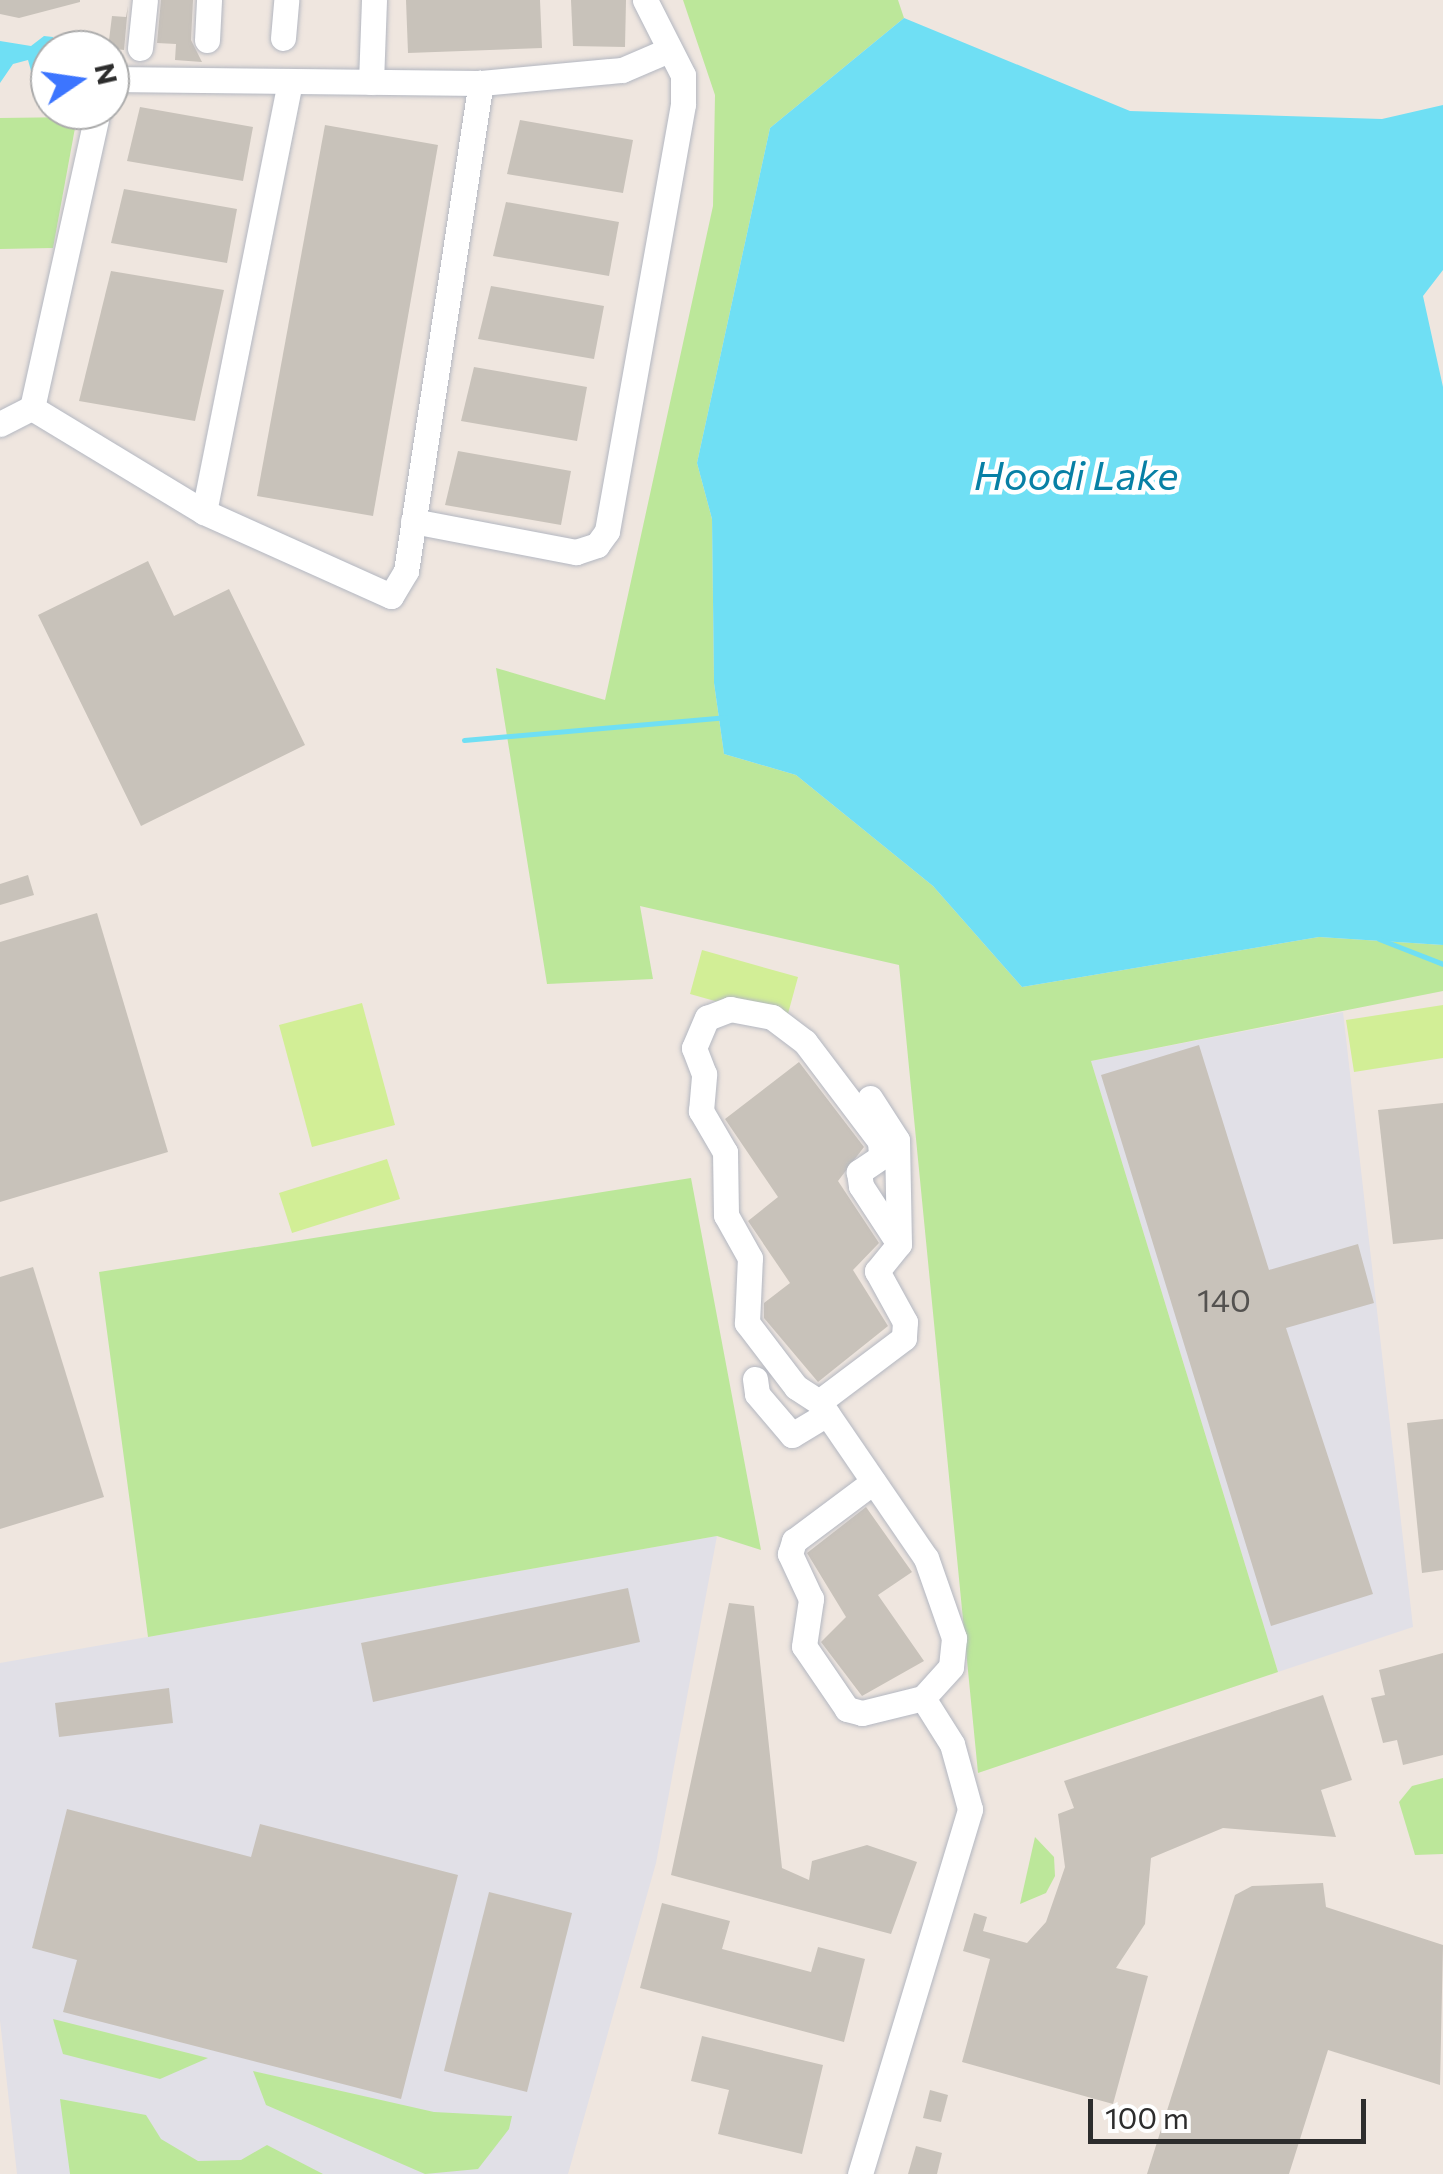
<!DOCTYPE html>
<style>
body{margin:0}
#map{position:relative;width:1443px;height:2174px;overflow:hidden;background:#efe6df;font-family:Commissioner,sans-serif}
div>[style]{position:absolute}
.industrial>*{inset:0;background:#e1e0e7}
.green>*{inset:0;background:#bce79a}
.pitch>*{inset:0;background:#d2ee96}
.water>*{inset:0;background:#6fdff4}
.stream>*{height:5px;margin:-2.5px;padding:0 2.5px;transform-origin:2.5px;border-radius:2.5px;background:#6fdff4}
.building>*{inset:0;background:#c8c2ba}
.roads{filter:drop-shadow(0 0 2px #b3b7c1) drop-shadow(0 0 2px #b3b7c1)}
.minor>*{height:25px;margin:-12.5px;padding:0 12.5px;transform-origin:12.5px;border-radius:12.5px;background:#fff}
span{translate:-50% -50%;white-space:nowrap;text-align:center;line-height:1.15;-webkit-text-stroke:9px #fff;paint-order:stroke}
.number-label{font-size:32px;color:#545250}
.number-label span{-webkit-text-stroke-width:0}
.water-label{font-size:40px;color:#0880a5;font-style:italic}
.north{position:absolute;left:30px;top:30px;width:100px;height:100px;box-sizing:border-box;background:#fff;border:2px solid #ababab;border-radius:50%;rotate:77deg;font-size:28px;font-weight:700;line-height:40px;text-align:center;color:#2d2d2d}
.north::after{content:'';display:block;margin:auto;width:35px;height:45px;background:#3c75ff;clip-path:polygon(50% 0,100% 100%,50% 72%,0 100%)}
.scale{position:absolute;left:1088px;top:2099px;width:278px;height:45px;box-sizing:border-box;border:5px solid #2d2d2d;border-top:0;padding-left:12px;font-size:30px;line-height:35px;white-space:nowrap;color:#2d2d2d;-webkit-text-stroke:8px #fff;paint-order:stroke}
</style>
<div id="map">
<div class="industrial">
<i style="clip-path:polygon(1343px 1012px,1413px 1627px,1278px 1672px,1091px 1061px)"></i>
<i style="clip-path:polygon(717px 1536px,656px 1863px,568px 2174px,17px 2174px,0 2020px,0 1663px)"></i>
</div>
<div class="green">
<i style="clip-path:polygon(683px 0,898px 0,904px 18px,770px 128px,697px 463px,712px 519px,714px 683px,724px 754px,796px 775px,933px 886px,1022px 987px,1319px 937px,1443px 945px,1443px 991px,1091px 1061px,1278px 1672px,978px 1773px,899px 965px,640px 906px,653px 979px,547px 984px,496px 668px,605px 700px,713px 206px,715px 95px)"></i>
<i style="clip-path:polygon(77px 117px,53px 248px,0 249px,0 118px)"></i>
<i style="clip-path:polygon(691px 1178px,761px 1550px,717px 1536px,148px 1637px,99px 1272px)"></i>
<i style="clip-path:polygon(1443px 1778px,1443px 1854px,1415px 1855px,1399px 1802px,1412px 1786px)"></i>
<i style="clip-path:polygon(1035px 1837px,1054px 1857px,1055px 1876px,1046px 1893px,1020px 1904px)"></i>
<i style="clip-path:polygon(53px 2019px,208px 2058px,160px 2079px,63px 2054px)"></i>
<i style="clip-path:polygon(253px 2071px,434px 2112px,512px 2116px,509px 2129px,478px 2169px,425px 2174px,266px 2105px)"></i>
<i style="clip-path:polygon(60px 2099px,146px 2115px,161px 2139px,198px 2161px,241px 2160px,267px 2145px,323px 2174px,70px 2174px)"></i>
</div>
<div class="pitch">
<i style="clip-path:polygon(702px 950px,798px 977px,786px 1021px,690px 994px)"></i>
<i style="clip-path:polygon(362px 1003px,395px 1125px,312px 1147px,279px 1025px)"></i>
<i style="clip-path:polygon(1443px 1005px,1443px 1058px,1354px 1072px,1346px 1020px)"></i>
<i style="clip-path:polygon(387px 1159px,400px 1199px,292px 1233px,279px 1193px)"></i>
</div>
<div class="water">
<i style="clip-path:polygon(904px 18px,1130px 111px,1382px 119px,1443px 105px,1443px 270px,1423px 296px,1443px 387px,1443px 945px,1319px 937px,1022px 987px,933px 886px,796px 775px,724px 754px,714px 683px,712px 519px,697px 463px,770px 128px)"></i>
<i style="clip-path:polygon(44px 36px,53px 37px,56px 50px,50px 89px,37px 92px,28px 60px,13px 64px,0 83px,0 41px,31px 46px)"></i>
</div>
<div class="stream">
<i style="left:464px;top:740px;width:262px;rotate:-5deg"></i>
<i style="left:1379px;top:939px;width:69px;rotate:21.3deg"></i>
</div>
<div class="building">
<i style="clip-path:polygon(0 0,80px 0,80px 2px,19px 18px,0 14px)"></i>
<i style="clip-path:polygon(161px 0,193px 0,191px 40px,202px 62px,175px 60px,176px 44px,157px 43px)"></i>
<i style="clip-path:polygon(406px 0,540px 0,542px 48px,408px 53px)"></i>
<i style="clip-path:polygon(571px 0,626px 0,625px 47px,573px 46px)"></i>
<i style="clip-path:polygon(128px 6px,124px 50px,108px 48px,112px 16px,126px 17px)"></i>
<i style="clip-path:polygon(140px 107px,253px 127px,243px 181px,127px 161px)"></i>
<i style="clip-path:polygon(520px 120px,633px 140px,623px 193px,507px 174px)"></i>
<i style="clip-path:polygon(325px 125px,438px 145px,373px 516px,257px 496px)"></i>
<i style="clip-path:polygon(124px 189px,237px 209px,227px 263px,111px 243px)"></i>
<i style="clip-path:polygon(506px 202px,619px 222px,609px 276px,493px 256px)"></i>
<i style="clip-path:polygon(111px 271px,224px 290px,195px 421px,79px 401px)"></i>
<i style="clip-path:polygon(491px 286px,604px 306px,594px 359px,478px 339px)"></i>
<i style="clip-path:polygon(474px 367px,587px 387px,577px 441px,461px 421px)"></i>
<i style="clip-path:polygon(458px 451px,571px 471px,561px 525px,445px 505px)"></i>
<i style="clip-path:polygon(148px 561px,174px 616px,229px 589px,305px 745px,141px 826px,38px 615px)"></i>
<i style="clip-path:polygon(28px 875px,34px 895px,0 905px,0 884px)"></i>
<i style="clip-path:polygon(97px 913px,168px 1152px,0 1202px,0 942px)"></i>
<i style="clip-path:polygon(1199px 1045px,1269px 1270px,1358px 1244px,1374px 1303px,1286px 1328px,1373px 1594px,1271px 1626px,1101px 1075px)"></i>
<i style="clip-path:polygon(799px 1062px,864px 1147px,838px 1181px,879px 1243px,853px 1270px,888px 1326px,818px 1382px,764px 1318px,764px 1303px,790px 1283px,748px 1221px,778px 1197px,725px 1119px)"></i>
<i style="clip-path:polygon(1443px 1103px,1443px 1239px,1393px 1244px,1378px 1110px)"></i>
<i style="clip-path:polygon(33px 1267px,104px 1497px,0 1529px,0 1277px)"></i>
<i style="clip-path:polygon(1443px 1419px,1443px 1570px,1422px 1573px,1407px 1423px)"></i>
<i style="clip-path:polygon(866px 1507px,912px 1572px,878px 1595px,924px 1661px,862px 1696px,821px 1642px,846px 1617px,807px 1553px)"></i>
<i style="clip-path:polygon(628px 1588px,640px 1642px,373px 1702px,361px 1643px)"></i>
<i style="clip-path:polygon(729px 1603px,754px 1606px,782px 1868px,809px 1880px,812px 1861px,867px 1845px,917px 1862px,891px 1934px,671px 1875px)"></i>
<i style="clip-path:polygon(1443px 1653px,1443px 1755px,1403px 1765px,1397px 1740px,1383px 1743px,1371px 1698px,1385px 1695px,1379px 1670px)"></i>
<i style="clip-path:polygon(169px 1688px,173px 1723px,59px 1737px,55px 1703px)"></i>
<i style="clip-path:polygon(1323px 1695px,1352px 1780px,1321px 1790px,1336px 1837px,1223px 1828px,1151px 1858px,1145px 1924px,1116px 1968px,1148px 1976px,1113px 2104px,962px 2062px,990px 1959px,963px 1951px,974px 1913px,987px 1917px,983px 1931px,1027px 1943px,1046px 1922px,1065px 1867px,1058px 1814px,1074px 1808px,1064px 1781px)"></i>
<i style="clip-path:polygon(67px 1809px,251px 1857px,260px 1824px,458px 1875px,401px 2099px,63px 2012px,77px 1960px,32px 1948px)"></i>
<i style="clip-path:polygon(1323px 1883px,1326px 1907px,1443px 1945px,1440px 2085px,1328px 2050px,1289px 2174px,1147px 2174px,1235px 1895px,1252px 1886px)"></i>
<i style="clip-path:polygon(489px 1892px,572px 1913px,527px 2092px,444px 2071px)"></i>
<i style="clip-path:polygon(662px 1903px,730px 1921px,722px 1949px,811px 1972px,818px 1947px,865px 1959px,844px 2042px,640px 1988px)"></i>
<i style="clip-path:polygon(702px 2036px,823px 2065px,802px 2154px,718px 2134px,729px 2090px,691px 2081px)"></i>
<i style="clip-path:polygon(930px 2090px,948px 2095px,941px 2122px,923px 2118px)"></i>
<i style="clip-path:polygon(916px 2146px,942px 2153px,937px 2174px,908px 2174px)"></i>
</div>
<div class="roads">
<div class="minor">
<i style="left:283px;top:38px;width:38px;rotate:-85deg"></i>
<i style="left:207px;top:40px;width:40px;rotate:-87.1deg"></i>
<i style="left:140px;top:48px;width:48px;rotate:-84.1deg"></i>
<i style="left:110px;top:79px;width:371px;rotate:0.6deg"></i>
<i style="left:481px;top:83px;width:142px;rotate:-5.3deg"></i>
<i style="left:622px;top:70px;width:51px;rotate:-23.1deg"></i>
<i style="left:371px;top:82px;width:82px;rotate:-87.9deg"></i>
<i style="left:32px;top:408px;width:201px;rotate:31.2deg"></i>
<i style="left:204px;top:512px;width:205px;rotate:24.2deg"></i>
<i style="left:391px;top:596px;width:29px;rotate:-59deg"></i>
<i style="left:406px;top:571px;width:494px;rotate:-81.3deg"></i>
<i style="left:32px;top:408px;width:305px;rotate:-77.5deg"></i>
<i style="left:0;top:424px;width:36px;rotate:-27deg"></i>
<i style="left:204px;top:512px;width:439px;rotate:-78.7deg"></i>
<i style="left:413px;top:521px;width:166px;rotate:10.8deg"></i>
<i style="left:576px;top:552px;width:22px;rotate:-18deg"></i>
<i style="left:597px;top:545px;width:17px;rotate:-54deg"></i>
<i style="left:607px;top:531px;width:434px;rotate:-79.9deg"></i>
<i style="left:683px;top:104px;width:29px;rotate:-90deg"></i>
<i style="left:683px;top:75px;width:84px;rotate:-116.9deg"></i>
<i style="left:730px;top:1009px;width:43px;rotate:10.8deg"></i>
<i style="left:772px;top:1017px;width:41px;rotate:37.1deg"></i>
<i style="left:805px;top:1042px;width:124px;rotate:52.9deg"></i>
<i style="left:880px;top:1141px;width:16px;rotate:86deg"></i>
<i style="left:881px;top:1157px;width:27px;rotate:146deg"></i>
<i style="left:859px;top:1172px;width:14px;rotate:82deg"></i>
<i style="left:861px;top:1186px;width:69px;rotate:56.8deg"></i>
<i style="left:899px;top:1244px;width:35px;rotate:129deg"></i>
<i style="left:877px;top:1271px;width:58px;rotate:61.2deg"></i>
<i style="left:905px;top:1322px;width:16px;rotate:94deg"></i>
<i style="left:904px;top:1338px;width:106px;rotate:143deg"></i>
<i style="left:819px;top:1402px;width:27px;rotate:-147deg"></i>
<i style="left:796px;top:1387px;width:81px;rotate:-127.4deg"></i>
<i style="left:747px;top:1323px;width:65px;rotate:-87.4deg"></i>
<i style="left:750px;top:1258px;width:49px;rotate:-119.2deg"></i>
<i style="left:726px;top:1215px;width:63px;rotate:-90.9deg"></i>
<i style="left:725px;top:1152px;width:48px;rotate:-120.3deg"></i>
<i style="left:701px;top:1111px;width:37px;rotate:-85deg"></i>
<i style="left:704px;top:1074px;width:28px;rotate:-111deg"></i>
<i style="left:694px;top:1048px;width:33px;rotate:-67deg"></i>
<i style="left:707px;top:1018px;width:25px;rotate:-21deg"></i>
<i style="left:870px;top:1098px;width:50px;rotate:57.3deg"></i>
<i style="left:897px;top:1140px;width:104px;rotate:88.9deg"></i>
<i style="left:755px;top:1379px;width:15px;rotate:82deg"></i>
<i style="left:757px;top:1394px;width:54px;rotate:49.5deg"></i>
<i style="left:792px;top:1435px;width:41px;rotate:-31deg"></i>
<i style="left:819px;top:1402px;width:189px;rotate:55.6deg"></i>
<i style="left:926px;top:1558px;width:85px;rotate:70.7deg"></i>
<i style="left:954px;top:1638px;width:29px;rotate:96deg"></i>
<i style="left:951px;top:1667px;width:42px;rotate:132.1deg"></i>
<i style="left:923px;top:1698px;width:63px;rotate:166.2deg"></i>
<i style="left:862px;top:1713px;width:16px;rotate:-165deg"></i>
<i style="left:847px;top:1709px;width:76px;rotate:-124.3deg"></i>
<i style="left:804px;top:1646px;width:48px;rotate:-81.5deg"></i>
<i style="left:811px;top:1599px;width:50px;rotate:-115deg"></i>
<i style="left:790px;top:1554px;width:14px;rotate:-73deg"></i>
<i style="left:794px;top:1541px;width:99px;rotate:-36.8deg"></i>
<i style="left:860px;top:2174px;width:381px;rotate:-73.2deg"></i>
<i style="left:970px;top:1809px;width:67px;rotate:-105.5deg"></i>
<i style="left:952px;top:1744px;width:54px;rotate:-122.2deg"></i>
</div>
</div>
<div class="number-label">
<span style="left:1224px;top:1299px">140</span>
</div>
<div class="water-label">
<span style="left:1076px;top:474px">Hoodi Lake</span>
</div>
<div class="north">N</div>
<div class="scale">100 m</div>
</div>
